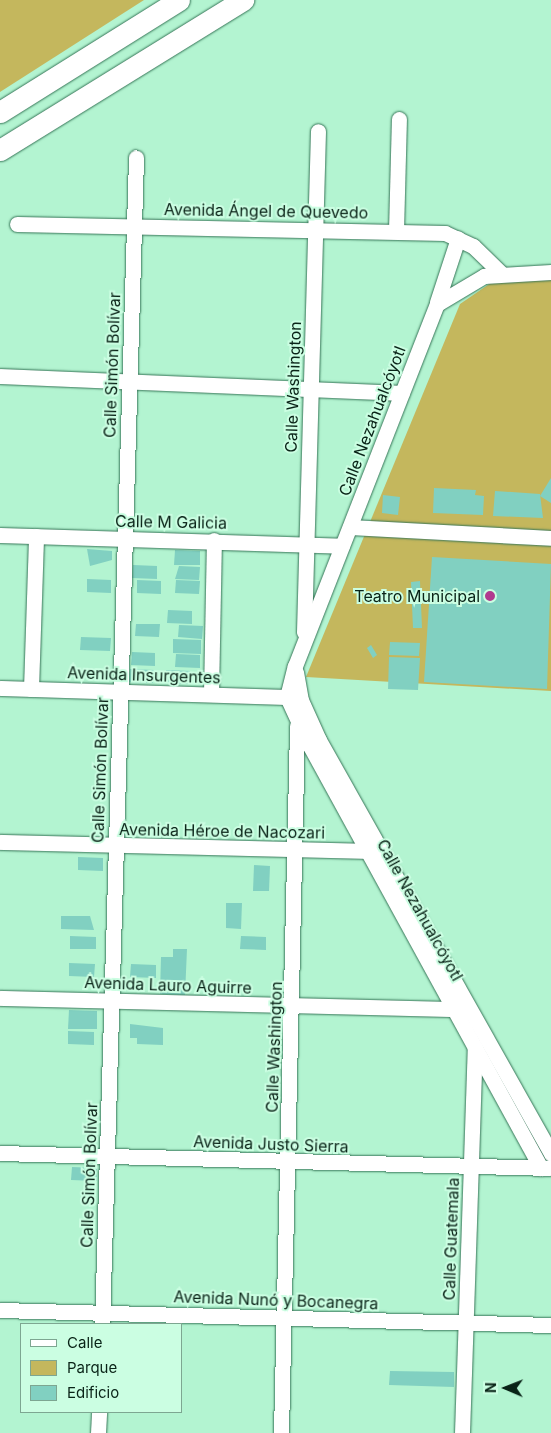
<!DOCTYPE html>
<meta charset="utf-8">
<style>
body{margin:0}
#map{position:relative;width:551px;height:1433px;overflow:hidden;background:#b3f4d1;font-family:Inter,sans-serif}
div>[style]{position:absolute}
.green>*{inset:0;background:#c4b75d}
.building>*{inset:0;background:#81d0c1}
.roads{filter:drop-shadow(0 0 1px #367557) drop-shadow(0 0 1px #367557)}
.minor>*{height:15px;margin:-7.5px;padding:0 7.5px;transform-origin:7.5px;border-radius:7.5px;background:#fff}
.highway>*{height:21px;margin:-10.5px;padding:0 10.5px;transform-origin:10.5px;border-radius:10.5px;background:#fff}
.dots>*{width:14px;height:14px;translate:-50% -50%;box-sizing:border-box;border:2px solid #cbfee2;border-radius:50%}
span{translate:-50% -50%;white-space:nowrap;text-align:center;line-height:1.15;-webkit-text-stroke:4px #cbfee2;paint-order:stroke}
.street-label{font-size:16px;color:#092317}
.poi-label{font-size:16px;color:#092317}
.right{translate:-100% -50%;text-align:right}
.legend{position:absolute;left:20px;top:1323px;width:162px;height:90px;box-sizing:border-box;background:#cbfee2;border:1px solid #7da691;margin:0;padding:6px 9px;list-style:none;font-size:15px;color:#092317}
.legend li{display:flex;align-items:center;gap:10px;height:25px}
.legend b{width:25px;border:1px solid #7da691}
.north{position:absolute;left:481px;top:1363px;width:50px;height:50px;-webkit-text-stroke:4px #cbfee2;paint-order:stroke;rotate:271deg;font-size:14px;font-weight:700;line-height:20px;text-align:center;color:#092317}
.north::after{content:'';display:block;margin:auto;width:18px;height:22px;background:#092317;clip-path:polygon(50% 0,100% 100%,50% 72%,0 100%)}
</style>
<div id="map">
<div class="green">
<i style="clip-path:polygon(0 0,144px 0,0 92px)"></i>
<i style="clip-path:polygon(551px 273px,551px 691px,306px 677px,460px 304px,501px 276px)"></i>
</div>
<div class="building">
<i style="clip-path:polygon(551px 478px,551px 503px,540px 496px)"></i>
<i style="clip-path:polygon(434px 488px,476px 490px,475px 495px,484px 496px,483px 515px,433px 513px)"></i>
<i style="clip-path:polygon(495px 491px,540px 494px,543px 518px,493px 516px)"></i>
<i style="clip-path:polygon(383px 495px,400px 497px,398px 515px,382px 513px)"></i>
<i style="clip-path:polygon(87px 549px,112px 551px,112px 560px,90px 566px)"></i>
<i style="clip-path:polygon(175px 550px,200px 551px,200px 565px,174px 565px)"></i>
<i style="clip-path:polygon(432px 557px,551px 564px,547px 689px,424px 682px)"></i>
<i style="clip-path:polygon(133px 565px,157px 566px,157px 579px,132px 578px)"></i>
<i style="clip-path:polygon(179px 566px,200px 567px,199px 580px,175px 579px)"></i>
<i style="clip-path:polygon(87px 579px,111px 580px,111px 593px,87px 592px)"></i>
<i style="clip-path:polygon(137px 580px,161px 581px,161px 594px,137px 593px)"></i>
<i style="clip-path:polygon(176px 580px,200px 581px,199px 594px,175px 593px)"></i>
<i style="clip-path:polygon(420px 581px,422px 628px,413px 628px,411px 582px)"></i>
<i style="clip-path:polygon(168px 610px,192px 611px,192px 624px,167px 623px)"></i>
<i style="clip-path:polygon(136px 624px,160px 624px,159px 637px,135px 636px)"></i>
<i style="clip-path:polygon(179px 625px,203px 626px,202px 639px,178px 637px)"></i>
<i style="clip-path:polygon(81px 637px,111px 638px,110px 651px,80px 650px)"></i>
<i style="clip-path:polygon(173px 639px,201px 640px,201px 654px,173px 653px)"></i>
<i style="clip-path:polygon(390px 642px,420px 643px,419px 656px,389px 655px)"></i>
<i style="clip-path:polygon(371px 645px,377px 655px,373px 658px,367px 648px)"></i>
<i style="clip-path:polygon(132px 652px,155px 653px,155px 666px,131px 665px)"></i>
<i style="clip-path:polygon(176px 654px,200px 655px,200px 668px,175px 667px)"></i>
<i style="clip-path:polygon(389px 657px,420px 658px,418px 690px,388px 689px)"></i>
<i style="clip-path:polygon(130px 669px,154px 670px,153px 683px,129px 682px)"></i>
<i style="clip-path:polygon(166px 670px,190px 671px,190px 684px,166px 683px)"></i>
<i style="clip-path:polygon(78px 857px,103px 858px,103px 871px,78px 870px)"></i>
<i style="clip-path:polygon(254px 865px,270px 866px,269px 891px,253px 891px)"></i>
<i style="clip-path:polygon(226px 903px,242px 903px,241px 929px,226px 928px)"></i>
<i style="clip-path:polygon(61px 916px,90px 916px,94px 930px,61px 929px)"></i>
<i style="clip-path:polygon(70px 936px,96px 937px,96px 949px,70px 949px)"></i>
<i style="clip-path:polygon(241px 936px,266px 937px,266px 950px,240px 949px)"></i>
<i style="clip-path:polygon(173px 949px,187px 949px,185px 995px,160px 994px,161px 957px,173px 957px)"></i>
<i style="clip-path:polygon(69px 963px,95px 964px,94px 977px,69px 976px)"></i>
<i style="clip-path:polygon(131px 964px,156px 965px,156px 978px,130px 977px)"></i>
<i style="clip-path:polygon(69px 1010px,97px 1011px,97px 1029px,68px 1029px)"></i>
<i style="clip-path:polygon(130px 1024px,163px 1028px,163px 1045px,137px 1044px,137px 1038px,130px 1038px)"></i>
<i style="clip-path:polygon(68px 1031px,94px 1032px,94px 1045px,68px 1044px)"></i>
<i style="clip-path:polygon(72px 1167px,97px 1168px,97px 1181px,71px 1180px)"></i>
<i style="clip-path:polygon(390px 1371px,454px 1372px,454px 1387px,389px 1385px)"></i>
</div>
<div class="roads">
<div class="minor">
<i style="left:17px;top:224px;width:428px;rotate:1.2deg"></i>
<i style="left:445px;top:233px;width:31px;rotate:25deg"></i>
<i style="left:473px;top:246px;width:40px;rotate:44deg"></i>
<i style="left:396px;top:231px;width:112px;rotate:-88.5deg"></i>
<i style="left:437px;top:302px;width:67px;rotate:-71.8deg"></i>
<i style="left:0;top:376px;width:402px;rotate:2.4deg"></i>
<i style="left:350px;top:527px;width:201px;rotate:3.1deg"></i>
<i style="left:0;top:535px;width:342px;rotate:1.8deg"></i>
<i style="left:304px;top:632px;width:501px;rotate:-88.4deg"></i>
<i style="left:296px;top:672px;width:28px;rotate:80deg"></i>
<i style="left:301px;top:700px;width:44px;rotate:65.8deg"></i>
<i style="left:319px;top:740px;width:475px;rotate:60.7deg"></i>
<i style="left:0;top:688px;width:287px;rotate:1.8deg"></i>
<i style="left:31px;top:689px;width:153px;rotate:-88.1deg"></i>
<i style="left:211px;top:694px;width:154px;rotate:-88.9deg"></i>
<i style="left:0;top:842px;width:374px;rotate:1.4deg"></i>
<i style="left:0;top:998px;width:463px;rotate:1.4deg"></i>
<i style="left:0;top:1153px;width:550px;rotate:1.56deg"></i>
<i style="left:541px;top:1168px;width:482px;rotate:-118.7deg"></i>
<i style="left:309px;top:745px;width:53px;rotate:-114.6deg"></i>
<i style="left:287px;top:697px;width:32px;rotate:-76deg"></i>
<i style="left:295px;top:666px;width:389px;rotate:-68.6deg"></i>
<i style="left:437px;top:304px;width:55px;rotate:-30.8deg"></i>
<i style="left:484px;top:276px;width:67px;rotate:-3.4deg"></i>
<i style="left:0;top:1310px;width:551px;rotate:1.56deg"></i>
<i style="left:102px;top:1324px;width:1167px;rotate:-88.33deg"></i>
<i style="left:98px;top:1433px;width:21px;rotate:-87deg"></i>
<i style="left:281px;top:1433px;width:707px;rotate:-88.7deg"></i>
<i style="left:462px;top:1433px;width:386px;rotate:-88.1deg"></i>
</div>
<div class="highway">
<i style="left:0;top:112px;width:211px;rotate:-32deg"></i>
<i style="left:0;top:150px;width:286px;rotate:-31.7deg"></i>
</div>
</div>
<div class="dots">
<i style="left:490px;top:596px;background:#b13a8f"></i>
</div>
<div class="street-label">
<span style="left:266px;top:211px;rotate:1deg">Avenida Ángel de Quevedo</span>
<span style="left:112px;top:365px;rotate:-88deg">Calle Simón Bolívar</span>
<span style="left:293px;top:387px;rotate:-88deg">Calle Washington</span>
<span style="left:372px;top:421px;rotate:-69deg">Calle Nezahualcóyotl</span>
<span style="left:171px;top:522px;rotate:1deg">Calle M Galicia</span>
<span style="left:144px;top:675px;rotate:2deg">Avenida Insurgentes</span>
<span style="left:100px;top:770px;rotate:-88deg">Calle Simón Bolívar</span>
<span style="left:222px;top:831px;rotate:1deg">Avenida Héroe de Nacozari</span>
<span style="left:420px;top:910px;rotate:61deg">Calle Nezahualcóyotl</span>
<span style="left:168px;top:985px;rotate:2deg">Avenida Lauro Aguirre</span>
<span style="left:274px;top:1047px;rotate:-88deg">Calle Washington</span>
<span style="left:271px;top:1144px;rotate:2deg">Avenida Justo Sierra</span>
<span style="left:89px;top:1175px;rotate:-88deg">Calle Simón Bolívar</span>
<span style="left:451px;top:1239px;rotate:-88deg">Calle Guatemala</span>
<span style="left:276px;top:1300px;rotate:2deg">Avenida Nunó y Bocanegra</span>
</div>
<div class="poi-label">
<span class="right" style="left:480px;top:596px">Teatro Municipal</span>
</div>
<ul class="legend">
<li><b style="height:6px;background:#fff"></b>Calle</li>
<li><b style="height:14px;background:#c4b75d"></b>Parque</li>
<li><b style="height:14px;background:#81d0c1"></b>Edificio</li>
</ul>
<div class="north">N</div>
</div>
